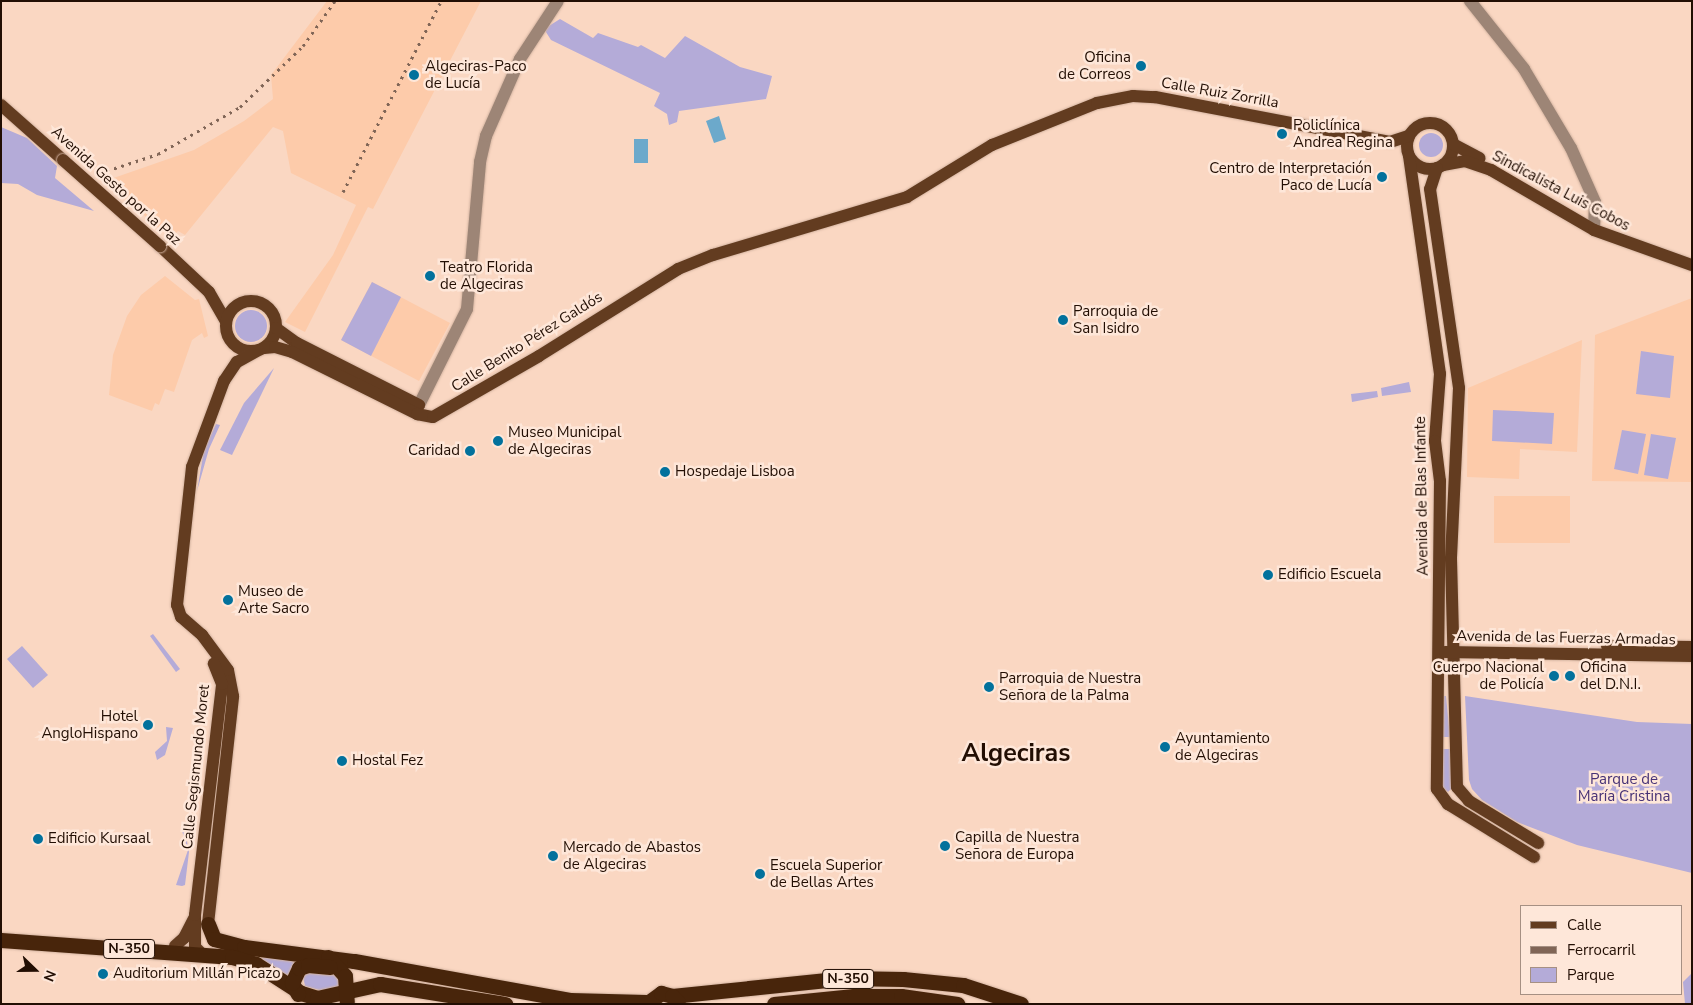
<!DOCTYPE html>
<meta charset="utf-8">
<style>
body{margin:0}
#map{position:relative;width:1693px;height:1005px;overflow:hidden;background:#fad7c2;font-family:"Nunito Sans",sans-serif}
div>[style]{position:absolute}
.built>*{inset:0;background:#fdcbaa}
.green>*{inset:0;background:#b4abd8}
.round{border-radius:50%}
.water>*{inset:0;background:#6ca9cb}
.roads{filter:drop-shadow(0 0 1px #d3b3a0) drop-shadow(0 0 1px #d3b3a0)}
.minor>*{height:12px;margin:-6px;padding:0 6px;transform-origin:6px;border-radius:6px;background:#9d8576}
.major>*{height:12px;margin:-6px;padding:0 6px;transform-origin:6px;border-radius:6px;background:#633c20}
.major>.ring{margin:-6px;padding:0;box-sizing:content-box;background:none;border:12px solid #633c20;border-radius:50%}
.highway>*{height:15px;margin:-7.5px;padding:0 7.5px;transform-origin:7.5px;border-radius:7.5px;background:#48250b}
.rail>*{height:3px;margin-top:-1.5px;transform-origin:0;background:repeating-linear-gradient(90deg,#806556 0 2.5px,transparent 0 7.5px)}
.bridges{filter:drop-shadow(0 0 1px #d3b3a0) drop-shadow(0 0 1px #d3b3a0)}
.major-bridge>*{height:12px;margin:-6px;padding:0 6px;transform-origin:6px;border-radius:6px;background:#633c20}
.dots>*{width:14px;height:14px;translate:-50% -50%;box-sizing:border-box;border:2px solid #fee7d9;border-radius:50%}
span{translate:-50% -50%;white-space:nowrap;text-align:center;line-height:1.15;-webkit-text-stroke:5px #fee7d9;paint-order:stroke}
.shield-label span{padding:1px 4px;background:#fee7d9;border:1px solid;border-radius:4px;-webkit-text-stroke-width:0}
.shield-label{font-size:14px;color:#220e03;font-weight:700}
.poi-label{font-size:15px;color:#220e03}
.right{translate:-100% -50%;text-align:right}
.left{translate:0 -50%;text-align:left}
.street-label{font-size:15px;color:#220e03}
.park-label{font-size:15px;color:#473276}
.town-label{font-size:25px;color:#220e03;font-weight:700}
.frame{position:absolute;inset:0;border:2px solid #220e03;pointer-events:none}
.legend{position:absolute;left:1520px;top:905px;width:162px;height:90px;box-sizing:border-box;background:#fee7d9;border:1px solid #a69083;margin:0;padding:6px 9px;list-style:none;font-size:15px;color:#220e03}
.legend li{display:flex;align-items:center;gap:10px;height:25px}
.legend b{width:25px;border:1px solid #a69083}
.north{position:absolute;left:10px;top:945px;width:50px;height:50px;-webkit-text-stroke:4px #fee7d9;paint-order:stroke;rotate:112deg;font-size:14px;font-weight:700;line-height:20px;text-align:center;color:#220e03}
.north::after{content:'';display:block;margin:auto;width:18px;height:22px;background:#220e03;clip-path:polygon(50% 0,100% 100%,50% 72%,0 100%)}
</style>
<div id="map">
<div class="built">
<i style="clip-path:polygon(327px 1px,481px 1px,373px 209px,368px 207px,305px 332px,285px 322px,333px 255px,356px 205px,291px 173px,283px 131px,273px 127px,185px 235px,178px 231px,171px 239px,105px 181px,194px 150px,244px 121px,273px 99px,271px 75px)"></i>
<i style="clip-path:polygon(165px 276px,195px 300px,199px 299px,208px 336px,204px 338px,202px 333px,192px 340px,174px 392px,165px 389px,159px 405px,155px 403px,152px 411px,109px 395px,113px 355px,127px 316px,141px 295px)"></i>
<i style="clip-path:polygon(372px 282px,450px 323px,419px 381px,341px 340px)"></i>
<i style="clip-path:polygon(1692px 298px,1692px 482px,1592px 481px,1595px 335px)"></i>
<i style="clip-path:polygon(1582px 340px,1577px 452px,1520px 449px,1519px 479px,1467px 477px,1468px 388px)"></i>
<i style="clip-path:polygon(1494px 496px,1570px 496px,1570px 543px,1494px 543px)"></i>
</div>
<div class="green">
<i style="clip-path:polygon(560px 19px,593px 38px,598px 33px,638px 47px,641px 45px,665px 58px,685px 36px,740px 67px,772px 76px,766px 99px,679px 111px,677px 122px,669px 125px,667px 114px,654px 106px,660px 93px,551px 40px,544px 29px)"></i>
<i style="clip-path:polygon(1px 127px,27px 138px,57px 166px,55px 178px,94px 211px,37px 195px,18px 184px,1px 183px)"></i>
<i class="round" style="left:1419px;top:133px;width:24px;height:24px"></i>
<i style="clip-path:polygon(372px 282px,401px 297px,371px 356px,341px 340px)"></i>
<i class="round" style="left:235px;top:310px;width:32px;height:32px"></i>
<i style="clip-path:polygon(1641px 351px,1674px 356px,1670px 398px,1636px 394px)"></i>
<i style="clip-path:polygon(274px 368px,232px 455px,220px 450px,244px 403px)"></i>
<i style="clip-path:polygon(1409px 382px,1411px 392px,1382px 396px,1381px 388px)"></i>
<i style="clip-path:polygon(1377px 391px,1378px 397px,1352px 402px,1351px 394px)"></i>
<i style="clip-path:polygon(1493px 410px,1554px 413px,1552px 444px,1492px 441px)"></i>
<i style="clip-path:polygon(216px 424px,220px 425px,209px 449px,197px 491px,204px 450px)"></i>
<i style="clip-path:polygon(1622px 430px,1646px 434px,1638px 474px,1614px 469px)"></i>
<i style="clip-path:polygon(1651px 434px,1676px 438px,1668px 479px,1644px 475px)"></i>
<i style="clip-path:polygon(153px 634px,180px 669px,176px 672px,150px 636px)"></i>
<i style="clip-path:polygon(22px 646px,48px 675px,33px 688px,7px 659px)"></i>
<i style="clip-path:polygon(1444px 696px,1446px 696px,1450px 737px,1443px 737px)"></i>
<i style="clip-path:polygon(1465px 696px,1637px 722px,1692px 724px,1692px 873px,1577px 845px,1517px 822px,1482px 800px,1472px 789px,1469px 780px)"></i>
<i style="clip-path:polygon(166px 727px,173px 728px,165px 755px,157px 760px,155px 752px,167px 741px)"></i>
<i style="clip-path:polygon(1443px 749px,1450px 749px,1452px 788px,1448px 792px,1442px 788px)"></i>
<i style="clip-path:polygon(182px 831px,185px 831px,189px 852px,185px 885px,182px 886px,176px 885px,188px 850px)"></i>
<i style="clip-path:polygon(256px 957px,299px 960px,287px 976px)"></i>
<i style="clip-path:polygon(313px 970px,332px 972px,341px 980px,337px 990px,326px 992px,305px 986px,303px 976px)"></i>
<i style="clip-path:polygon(1692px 973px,1692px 1004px,1685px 1004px,1683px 982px)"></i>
</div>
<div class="water">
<i style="clip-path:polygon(719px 116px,726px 139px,714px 143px,706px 121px)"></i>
<i style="clip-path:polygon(634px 139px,648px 139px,648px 163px,634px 163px)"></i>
</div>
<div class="roads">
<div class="minor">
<i style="left:1470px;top:1px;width:87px;rotate:51.5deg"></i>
<i style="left:1524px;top:69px;width:92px;rotate:59.3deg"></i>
<i style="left:1571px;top:148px;width:59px;rotate:66deg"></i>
<i style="left:1595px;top:202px;width:28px;rotate:92deg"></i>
<i style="left:411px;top:409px;width:9px;rotate:-27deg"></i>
<i style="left:419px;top:405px;width:107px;rotate:-63.4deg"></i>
<i style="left:467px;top:309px;width:148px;rotate:-84.9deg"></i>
<i style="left:480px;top:162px;width:27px;rotate:-77deg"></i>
<i style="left:486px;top:136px;width:84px;rotate:-66.2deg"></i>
<i style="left:520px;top:59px;width:69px;rotate:-56.8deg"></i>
</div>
<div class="major">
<i style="left:1px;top:105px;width:83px;rotate:41.6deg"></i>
<i class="ring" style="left:1407px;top:123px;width:34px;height:34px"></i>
<i style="left:1453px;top:144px;width:30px;rotate:28deg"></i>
<i style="left:1409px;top:156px;width:220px;rotate:81.9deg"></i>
<i style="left:1440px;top:374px;width:67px;rotate:94.3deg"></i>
<i style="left:1435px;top:441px;width:40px;rotate:82.9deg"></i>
<i style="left:1440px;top:481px;width:308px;rotate:90.6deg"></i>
<i style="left:1437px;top:789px;width:19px;rotate:54deg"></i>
<i style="left:1448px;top:804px;width:101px;rotate:31.6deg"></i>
<i style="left:1443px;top:165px;width:22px;rotate:-10deg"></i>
<i style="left:1465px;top:161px;width:28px;rotate:19deg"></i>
<i style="left:1491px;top:170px;width:119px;rotate:30.2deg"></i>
<i style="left:1594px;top:230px;width:104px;rotate:19.7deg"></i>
<i style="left:1437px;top:168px;width:22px;rotate:108deg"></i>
<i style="left:1430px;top:189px;width:201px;rotate:81.7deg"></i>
<i style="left:1459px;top:388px;width:171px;rotate:92.7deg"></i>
<i style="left:1451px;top:559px;width:228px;rotate:88.5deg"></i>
<i style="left:1457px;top:787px;width:18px;rotate:49deg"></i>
<i style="left:1469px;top:801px;width:81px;rotate:31.3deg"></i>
<i style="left:160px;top:246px;width:67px;rotate:43.2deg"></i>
<i style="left:209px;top:292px;width:34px;rotate:60deg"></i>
<i class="ring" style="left:226px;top:301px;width:38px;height:38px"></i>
<i style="left:276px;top:328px;width:26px;rotate:36deg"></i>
<i style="left:297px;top:343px;width:137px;rotate:26.9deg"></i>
<i style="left:264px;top:348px;width:11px;rotate:-5deg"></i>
<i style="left:275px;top:347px;width:18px;rotate:16deg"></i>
<i style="left:292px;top:352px;width:140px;rotate:26.4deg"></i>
<i style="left:417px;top:414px;width:16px;rotate:11deg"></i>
<i style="left:433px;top:417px;width:122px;rotate:-29.9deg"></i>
<i style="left:539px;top:356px;width:164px;rotate:-32deg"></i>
<i style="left:678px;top:269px;width:38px;rotate:-22deg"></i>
<i style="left:713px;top:255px;width:202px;rotate:-16.6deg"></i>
<i style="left:907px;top:197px;width:100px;rotate:-31.5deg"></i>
<i style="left:992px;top:145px;width:113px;rotate:-21.8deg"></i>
<i style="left:1097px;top:103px;width:37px;rotate:-11deg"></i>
<i style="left:1133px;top:96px;width:22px;rotate:3deg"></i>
<i style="left:1155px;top:97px;width:239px;rotate:10.8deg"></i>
<i style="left:1390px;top:142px;width:20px;rotate:-18deg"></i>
<i style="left:1607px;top:646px;width:85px;rotate:0.7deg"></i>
<i style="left:1445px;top:652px;width:247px;rotate:0.9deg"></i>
<i style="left:208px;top:924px;width:229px;rotate:-83.7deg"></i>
<i style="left:233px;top:696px;width:26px;rotate:-101deg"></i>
<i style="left:228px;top:670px;width:44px;rotate:-126.6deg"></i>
<i style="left:202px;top:635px;width:28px;rotate:-139deg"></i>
<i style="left:181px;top:617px;width:13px;rotate:-108deg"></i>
<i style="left:177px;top:605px;width:139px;rotate:-83.8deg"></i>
<i style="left:192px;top:467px;width:92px;rotate:-69.6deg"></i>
<i style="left:224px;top:381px;width:23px;rotate:-56deg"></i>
<i style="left:237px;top:362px;width:23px;rotate:-29deg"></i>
<i style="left:175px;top:946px;width:12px;rotate:-42deg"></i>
<i style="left:184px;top:938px;width:22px;rotate:-63deg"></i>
<i style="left:202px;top:954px;width:10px;rotate:-135deg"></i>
<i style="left:195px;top:947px;width:32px;rotate:-90deg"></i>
<i style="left:195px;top:915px;width:233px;rotate:-83.3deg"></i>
<i style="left:222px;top:684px;width:22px;rotate:-112deg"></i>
</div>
<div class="highway">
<i style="left:208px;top:924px;width:16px;rotate:68deg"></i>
<i style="left:214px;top:939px;width:31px;rotate:15deg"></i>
<i style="left:244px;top:947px;width:111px;rotate:7.3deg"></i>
<i style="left:354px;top:961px;width:219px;rotate:10.2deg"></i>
<i style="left:570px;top:1000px;width:76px;rotate:1.5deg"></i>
<i style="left:1px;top:940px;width:232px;rotate:4.2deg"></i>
<i style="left:232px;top:957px;width:25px;rotate:16deg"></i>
<i style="left:256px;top:964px;width:54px;rotate:32.8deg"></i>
<i style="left:301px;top:993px;width:17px;rotate:17deg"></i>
<i style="left:317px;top:998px;width:65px;rotate:-12.5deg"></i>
<i style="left:380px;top:984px;width:127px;rotate:9.1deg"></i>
<i style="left:328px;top:957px;width:25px;rotate:48deg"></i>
<i style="left:345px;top:976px;width:26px;rotate:86deg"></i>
<i style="left:298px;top:994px;width:13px;rotate:-119deg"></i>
<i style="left:292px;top:983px;width:17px;rotate:-65deg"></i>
<i style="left:299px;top:968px;width:9px;rotate:-18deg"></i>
<i style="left:308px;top:965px;width:22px;rotate:5deg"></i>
<i style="left:672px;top:996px;width:175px;rotate:-5.9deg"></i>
<i style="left:846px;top:978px;width:57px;rotate:1deg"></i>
<i style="left:903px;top:979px;width:60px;rotate:5.7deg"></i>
<i style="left:963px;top:985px;width:61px;rotate:18.1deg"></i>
<i style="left:646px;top:1004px;width:19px;rotate:-36deg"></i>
<i style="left:661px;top:993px;width:11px;rotate:15deg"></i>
<i style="left:672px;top:996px;width:8px;rotate:45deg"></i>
<i style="left:774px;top:1004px;width:80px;rotate:-5.7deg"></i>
<i style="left:854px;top:996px;width:47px"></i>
<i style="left:901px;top:996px;width:57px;rotate:8.1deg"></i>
</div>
</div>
<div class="rail">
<i style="left:100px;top:173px;width:61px;rotate:-18.1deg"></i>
<i style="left:158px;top:154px;width:95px;rotate:-29.8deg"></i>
<i style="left:240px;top:107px;width:88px;rotate:-44.1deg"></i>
<i style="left:303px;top:46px;width:55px;rotate:-54.6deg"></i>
<i style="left:343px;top:192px;width:215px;rotate:-62.8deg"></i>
</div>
<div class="bridges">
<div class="major-bridge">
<i style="left:63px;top:160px;width:130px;rotate:41.6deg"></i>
</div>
</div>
<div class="dots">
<i style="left:1141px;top:66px;background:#02719c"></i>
<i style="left:414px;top:75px;background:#02719c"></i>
<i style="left:1282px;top:134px;background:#02719c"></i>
<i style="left:1382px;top:177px;background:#02719c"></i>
<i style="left:430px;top:276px;background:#02719c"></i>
<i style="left:1063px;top:320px;background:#02719c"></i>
<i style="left:498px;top:441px;background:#02719c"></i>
<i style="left:470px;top:451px;background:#02719c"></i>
<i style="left:665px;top:472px;background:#02719c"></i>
<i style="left:1268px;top:575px;background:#02719c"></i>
<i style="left:228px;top:600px;background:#02719c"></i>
<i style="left:1554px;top:676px;background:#02719c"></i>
<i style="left:1570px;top:676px;background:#02719c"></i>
<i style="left:989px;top:687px;background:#02719c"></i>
<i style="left:148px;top:725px;background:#02719c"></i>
<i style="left:1165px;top:747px;background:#02719c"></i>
<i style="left:342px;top:761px;background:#02719c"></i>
<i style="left:38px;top:839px;background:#02719c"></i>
<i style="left:945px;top:846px;background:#02719c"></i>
<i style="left:553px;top:856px;background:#02719c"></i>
<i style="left:760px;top:874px;background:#02719c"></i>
<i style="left:103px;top:974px;background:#02719c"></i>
</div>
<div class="shield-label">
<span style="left:129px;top:949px">N-350</span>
<span style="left:848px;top:979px">N-350</span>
</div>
<div class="poi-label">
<span class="right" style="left:1131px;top:66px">Oficina<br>de Correos</span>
<span class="left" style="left:425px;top:75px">Algeciras-Paco<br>de Lucía</span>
<span class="left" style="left:1293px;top:134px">Policlínica<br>Andrea Regina</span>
<span class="right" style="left:1372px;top:177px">Centro de Interpretación<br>Paco de Lucía</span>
<span class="left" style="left:440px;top:276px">Teatro Florida<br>de Algeciras</span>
<span class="left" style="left:1073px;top:320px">Parroquia de<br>San Isidro</span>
<span class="left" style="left:508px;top:441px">Museo Municipal<br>de Algeciras</span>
<span class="right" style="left:460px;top:451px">Caridad</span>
<span class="left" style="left:675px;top:472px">Hospedaje Lisboa</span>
<span class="left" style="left:1278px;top:575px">Edificio Escuela</span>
<span class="left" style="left:238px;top:600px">Museo de<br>Arte Sacro</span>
<span class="right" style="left:1544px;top:676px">Cuerpo Nacional<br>de Policía</span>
<span class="left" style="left:1580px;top:676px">Oficina<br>del D.N.I.</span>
<span class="left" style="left:999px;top:687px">Parroquia de Nuestra<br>Señora de la Palma</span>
<span class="right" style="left:138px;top:725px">Hotel<br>AngloHispano</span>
<span class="left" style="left:1175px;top:747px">Ayuntamiento<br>de Algeciras</span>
<span class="left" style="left:352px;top:761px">Hostal Fez</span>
<span class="left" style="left:955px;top:846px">Capilla de Nuestra<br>Señora de Europa</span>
<span class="left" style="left:48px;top:839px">Edificio Kursaal</span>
<span class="left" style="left:563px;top:856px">Mercado de Abastos<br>de Algeciras</span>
<span class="left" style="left:770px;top:874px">Escuela Superior<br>de Bellas Artes</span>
<span class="left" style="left:113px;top:974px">Auditorium Millán Picazo</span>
</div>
<div class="street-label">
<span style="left:1220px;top:93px;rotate:10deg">Calle Ruiz Zorrilla</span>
<span style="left:116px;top:186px;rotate:42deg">Avenida Gesto por la Paz</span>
<span style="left:1561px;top:191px;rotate:28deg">Sindicalista Luis Cobos</span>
<span style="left:527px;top:342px;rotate:-32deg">Calle Benito Pérez Galdós</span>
<span style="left:1422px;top:496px;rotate:-91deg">Avenida de Blas Infante</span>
<span style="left:1566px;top:638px;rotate:1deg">Avenida de las Fuerzas Armadas</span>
<span style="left:196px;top:767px;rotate:-84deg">Calle Segismundo Moret</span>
</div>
<div class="park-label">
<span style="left:1624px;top:788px">Parque de<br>María Cristina</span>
</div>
<div class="town-label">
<span style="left:1016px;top:753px">Algeciras</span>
</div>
<div class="frame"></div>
<ul class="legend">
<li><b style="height:6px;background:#633c20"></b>Calle</li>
<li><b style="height:6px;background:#806556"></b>Ferrocarril</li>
<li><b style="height:14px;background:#b4abd8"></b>Parque</li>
</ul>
<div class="north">N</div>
</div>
